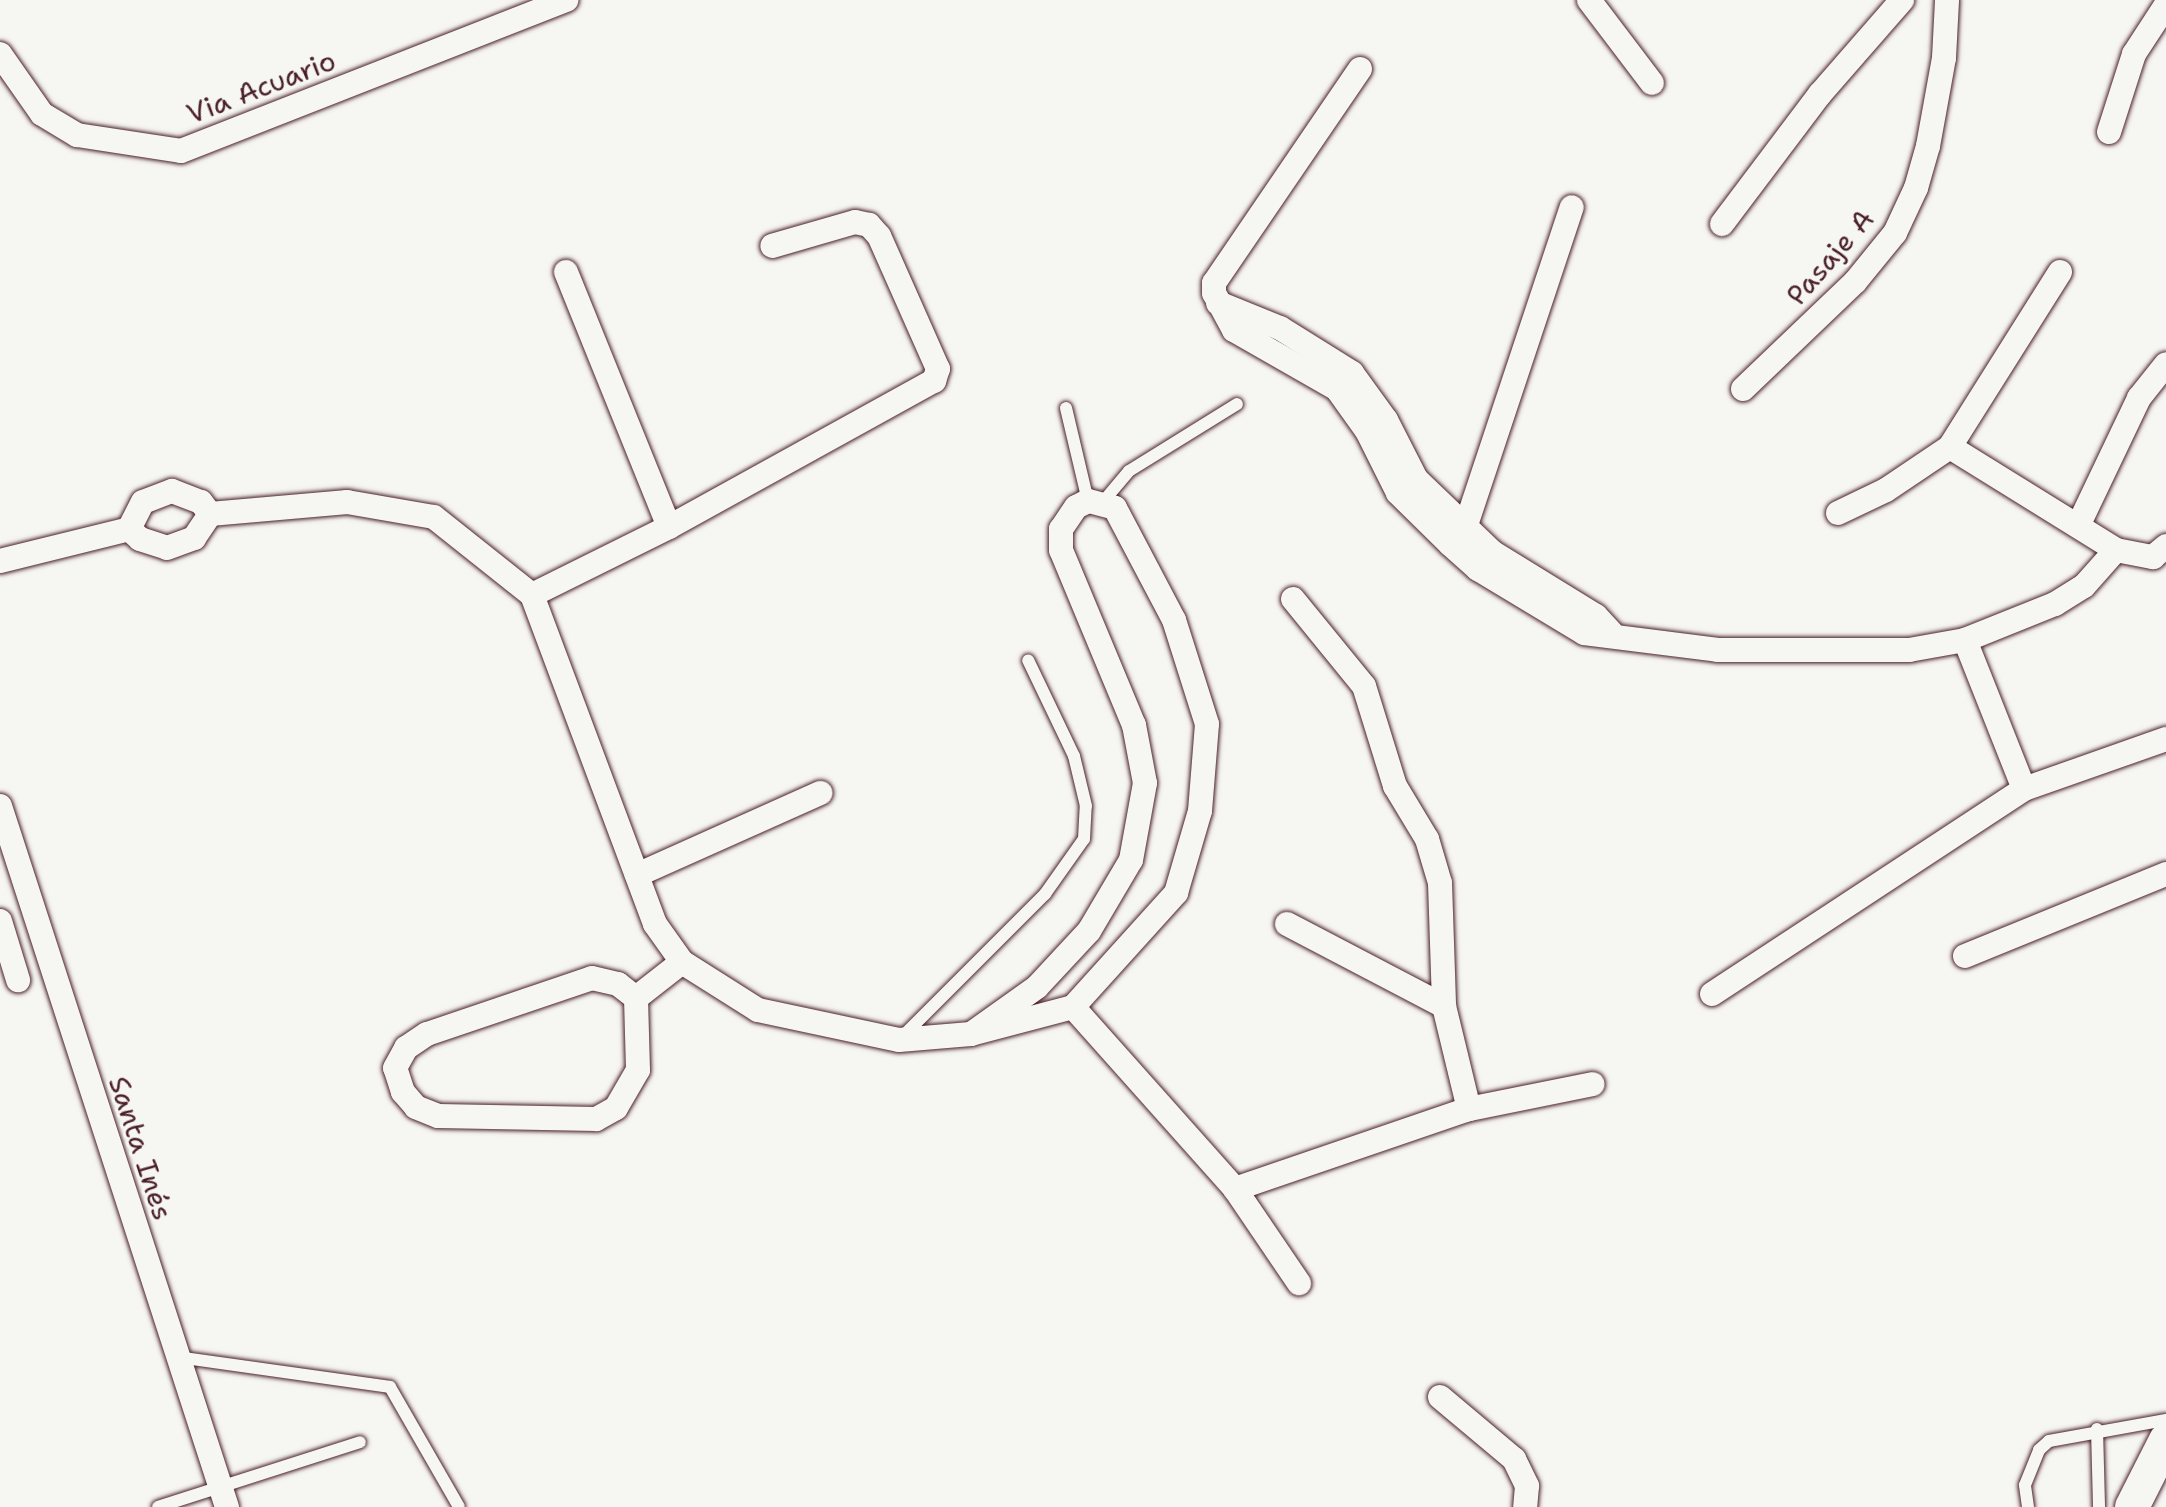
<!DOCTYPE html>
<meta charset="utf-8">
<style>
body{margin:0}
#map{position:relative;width:2166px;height:1507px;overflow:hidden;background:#f6f6f2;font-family:"Shantell Sans",sans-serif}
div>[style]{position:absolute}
.roads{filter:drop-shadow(0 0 2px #4a1f2b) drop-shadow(0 0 2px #4a1f2b)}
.lane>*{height:12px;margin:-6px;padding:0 6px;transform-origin:6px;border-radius:6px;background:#f6f6f2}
.street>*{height:24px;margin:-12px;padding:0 12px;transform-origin:12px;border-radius:12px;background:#f6f6f2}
.secondary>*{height:34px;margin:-17px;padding:0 17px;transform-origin:17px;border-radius:17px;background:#f6f6f2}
span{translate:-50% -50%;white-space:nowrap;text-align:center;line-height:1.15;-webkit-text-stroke:6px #f6f6f2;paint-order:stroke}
.street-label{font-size:28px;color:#4a1f2b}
</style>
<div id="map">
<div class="roads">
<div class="lane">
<i style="left:1066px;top:408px;width:96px;rotate:76.7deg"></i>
<i style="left:1102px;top:503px;width:42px;rotate:-49.8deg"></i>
<i style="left:1129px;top:471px;width:127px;rotate:-31.8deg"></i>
<i style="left:901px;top:1038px;width:204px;rotate:-45deg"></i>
<i style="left:1045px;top:894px;width:67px;rotate:-54.7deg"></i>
<i style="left:1084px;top:839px;width:33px;rotate:-87deg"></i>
<i style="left:1086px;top:806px;width:51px;rotate:-103.5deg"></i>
<i style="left:1074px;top:756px;width:106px;rotate:-115.6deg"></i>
<i style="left:177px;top:1357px;width:215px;rotate:8deg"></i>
<i style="left:390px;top:1387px;width:138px;rotate:60.1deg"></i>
<i style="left:2097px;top:1429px;width:78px;rotate:88.5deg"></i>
<i style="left:158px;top:1507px;width:212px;rotate:-17.8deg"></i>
<i style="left:2028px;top:1507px;width:22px;rotate:-98deg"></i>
<i style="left:2025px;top:1485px;width:38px;rotate:-68deg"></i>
<i style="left:2039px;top:1450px;width:13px;rotate:-42deg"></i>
<i style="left:2049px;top:1441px;width:119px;rotate:-10.2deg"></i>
</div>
<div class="street">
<i style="left:1589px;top:0;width:104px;rotate:52.8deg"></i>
<i style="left:0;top:54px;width:73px;rotate:55deg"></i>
<i style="left:42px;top:114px;width:41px;rotate:31deg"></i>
<i style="left:77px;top:135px;width:105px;rotate:8.7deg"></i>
<i style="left:181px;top:151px;width:414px;rotate:-21.4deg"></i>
<i style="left:1360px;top:69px;width:259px;rotate:124.3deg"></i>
<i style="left:1214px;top:283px;width:10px;rotate:90deg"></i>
<i style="left:1214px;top:293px;width:42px;rotate:61.6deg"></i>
<i style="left:1234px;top:330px;width:119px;rotate:29.8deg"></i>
<i style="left:1337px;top:389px;width:52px;rotate:54.5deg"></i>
<i style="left:1367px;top:431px;width:69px;rotate:63.4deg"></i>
<i style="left:1398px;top:493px;width:73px;rotate:44.4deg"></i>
<i style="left:1450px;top:544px;width:38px;rotate:42deg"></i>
<i style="left:1478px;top:569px;width:124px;rotate:31.1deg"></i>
<i style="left:1584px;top:633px;width:135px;rotate:7.2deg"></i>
<i style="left:1718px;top:650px;width:191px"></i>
<i style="left:1909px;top:650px;width:57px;rotate:-10.1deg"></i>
<i style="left:1965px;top:640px;width:97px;rotate:-21.8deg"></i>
<i style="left:2055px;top:604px;width:34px;rotate:-32deg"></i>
<i style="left:2084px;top:586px;width:48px;rotate:-48.4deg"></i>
<i style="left:2116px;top:550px;width:38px;rotate:11deg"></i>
<i style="left:2153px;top:557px;width:17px;rotate:-40deg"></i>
<i style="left:2109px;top:132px;width:82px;rotate:-72.2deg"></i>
<i style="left:2134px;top:54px;width:59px;rotate:-56.9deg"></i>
<i style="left:1722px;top:224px;width:163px;rotate:-53deg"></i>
<i style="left:1820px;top:94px;width:125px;rotate:-48.9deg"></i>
<i style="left:566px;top:272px;width:275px;rotate:68deg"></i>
<i style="left:2060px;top:272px;width:207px;rotate:122.2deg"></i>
<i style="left:1950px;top:447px;width:195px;rotate:31.8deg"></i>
<i style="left:1218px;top:303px;width:67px;rotate:22deg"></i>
<i style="left:1280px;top:328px;width:85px;rotate:32deg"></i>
<i style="left:1352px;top:373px;width:58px;rotate:54.1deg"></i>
<i style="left:1386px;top:420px;width:66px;rotate:63deg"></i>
<i style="left:1416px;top:479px;width:105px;rotate:43.8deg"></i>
<i style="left:1492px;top:552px;width:122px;rotate:31.6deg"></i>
<i style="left:1596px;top:616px;width:23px;rotate:47deg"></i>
<i style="left:1743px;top:389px;width:155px;rotate:-43.7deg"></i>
<i style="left:1855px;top:282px;width:63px;rotate:-50.8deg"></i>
<i style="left:1895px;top:233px;width:50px;rotate:-65deg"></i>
<i style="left:1916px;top:188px;width:44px;rotate:-74.1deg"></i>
<i style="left:1928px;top:146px;width:89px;rotate:-79.7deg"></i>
<i style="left:1944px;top:58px;width:58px;rotate:-87deg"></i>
<i style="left:1838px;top:513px;width:53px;rotate:-25.6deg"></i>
<i style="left:1886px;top:490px;width:77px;rotate:-33.9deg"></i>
<i style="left:210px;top:514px;width:138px;rotate:-5deg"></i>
<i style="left:347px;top:502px;width:88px;rotate:9.8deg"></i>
<i style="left:434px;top:517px;width:125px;rotate:38.5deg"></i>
<i style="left:532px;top:595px;width:351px;rotate:69.5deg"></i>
<i style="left:655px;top:924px;width:47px;rotate:54.6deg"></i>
<i style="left:682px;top:962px;width:90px;rotate:32.3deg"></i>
<i style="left:758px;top:1010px;width:144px;rotate:12deg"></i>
<i style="left:899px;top:1040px;width:72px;rotate:-4.8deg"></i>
<i style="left:971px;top:1034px;width:106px;rotate:-14.8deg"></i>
<i style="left:1073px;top:1007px;width:154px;rotate:-47.9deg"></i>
<i style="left:1176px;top:893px;width:85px;rotate:-73.7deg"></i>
<i style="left:1200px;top:811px;width:87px;rotate:-85.4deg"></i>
<i style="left:1207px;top:724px;width:109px;rotate:-107.6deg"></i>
<i style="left:1174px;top:620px;width:127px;rotate:-117.8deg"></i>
<i style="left:1115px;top:508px;width:28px;rotate:-165deg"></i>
<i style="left:1088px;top:501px;width:13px;rotate:153deg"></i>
<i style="left:1076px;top:507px;width:27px;rotate:124deg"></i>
<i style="left:1061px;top:529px;width:21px;rotate:90deg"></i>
<i style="left:1061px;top:550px;width:190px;rotate:67.4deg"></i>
<i style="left:1134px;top:725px;width:59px;rotate:79.3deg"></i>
<i style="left:1145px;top:783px;width:78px;rotate:100.3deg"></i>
<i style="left:1131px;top:860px;width:82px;rotate:120.6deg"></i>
<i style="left:1089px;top:931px;width:76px;rotate:132.9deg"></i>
<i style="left:1037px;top:987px;width:81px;rotate:144.5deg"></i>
<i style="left:2078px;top:526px;width:142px;rotate:-64.5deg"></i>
<i style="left:2139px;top:398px;width:43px;rotate:-51.5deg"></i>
<i style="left:1465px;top:528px;width:338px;rotate:-71.6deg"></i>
<i style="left:129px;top:529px;width:30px;rotate:-63deg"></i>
<i style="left:143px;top:502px;width:31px;rotate:-21deg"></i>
<i style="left:172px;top:491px;width:31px;rotate:21deg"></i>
<i style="left:201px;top:502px;width:15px;rotate:53deg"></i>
<i style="left:129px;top:529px;width:15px;rotate:42deg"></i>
<i style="left:140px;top:539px;width:28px;rotate:18deg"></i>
<i style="left:167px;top:548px;width:29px;rotate:-20deg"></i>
<i style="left:194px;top:538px;width:29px;rotate:-56deg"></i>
<i style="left:0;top:561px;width:133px;rotate:-13.9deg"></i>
<i style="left:532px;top:595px;width:153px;rotate:-26.4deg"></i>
<i style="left:669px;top:527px;width:303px;rotate:-28.9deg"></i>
<i style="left:934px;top:381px;width:13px;rotate:-72deg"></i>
<i style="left:938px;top:369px;width:145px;rotate:-113.9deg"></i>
<i style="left:879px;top:236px;width:15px;rotate:-132deg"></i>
<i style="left:869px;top:225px;width:14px;rotate:-168deg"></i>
<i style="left:855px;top:222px;width:86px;rotate:163.9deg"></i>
<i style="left:1293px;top:599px;width:112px;rotate:50.8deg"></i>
<i style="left:1364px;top:686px;width:105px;rotate:72.8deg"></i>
<i style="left:1395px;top:786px;width:62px;rotate:58.9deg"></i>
<i style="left:1427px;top:839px;width:46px;rotate:73.5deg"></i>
<i style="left:1440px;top:883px;width:123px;rotate:88.1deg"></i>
<i style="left:1444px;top:1006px;width:106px;rotate:76.4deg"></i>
<i style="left:1965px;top:640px;width:160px;rotate:68.4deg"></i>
<i style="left:2024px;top:789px;width:151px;rotate:-19.4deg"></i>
<i style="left:0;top:806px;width:737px;rotate:72.06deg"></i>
<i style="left:637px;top:875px;width:201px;rotate:-24.1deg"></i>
<i style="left:0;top:921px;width:62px;rotate:73deg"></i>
<i style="left:1287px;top:924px;width:177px;rotate:27.6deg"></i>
<i style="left:1965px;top:956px;width:217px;rotate:-22.2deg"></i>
<i style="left:592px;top:978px;width:27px;rotate:13deg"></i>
<i style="left:618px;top:984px;width:23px;rotate:38deg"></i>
<i style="left:636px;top:998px;width:72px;rotate:88.4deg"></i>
<i style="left:638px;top:1070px;width:44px;rotate:120.1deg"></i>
<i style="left:616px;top:1108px;width:23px;rotate:151deg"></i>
<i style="left:596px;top:1119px;width:158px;rotate:-178.9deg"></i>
<i style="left:438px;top:1116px;width:24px;rotate:-158deg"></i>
<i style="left:416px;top:1107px;width:20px;rotate:-131deg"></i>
<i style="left:403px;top:1092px;width:25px;rotate:-108deg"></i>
<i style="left:395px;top:1068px;width:23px;rotate:-61deg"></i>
<i style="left:406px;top:1048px;width:25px;rotate:-34deg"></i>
<i style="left:427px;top:1034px;width:174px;rotate:-18.7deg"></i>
<i style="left:1712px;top:994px;width:373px;rotate:-33.3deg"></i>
<i style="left:636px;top:998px;width:58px;rotate:-38deg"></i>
<i style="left:1073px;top:1007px;width:244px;rotate:48.3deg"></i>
<i style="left:1235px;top:1189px;width:114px;rotate:55.8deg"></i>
<i style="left:1235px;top:1189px;width:247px;rotate:-18.9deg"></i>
<i style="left:1469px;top:1109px;width:126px;rotate:-11.4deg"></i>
<i style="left:1440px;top:1397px;width:97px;rotate:40deg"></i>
<i style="left:1514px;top:1459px;width:30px;rotate:64deg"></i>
<i style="left:1527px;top:1486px;width:21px;rotate:95deg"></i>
</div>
<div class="secondary">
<i style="left:2132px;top:1507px;width:75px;rotate:-63.1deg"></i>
</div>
</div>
<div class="street-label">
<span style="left:261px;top:87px;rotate:-21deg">Via Acuario</span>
<span style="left:1830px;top:257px;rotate:-49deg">Pasaje A</span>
<span style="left:141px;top:1148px;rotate:72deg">Santa Inés</span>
</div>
</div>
